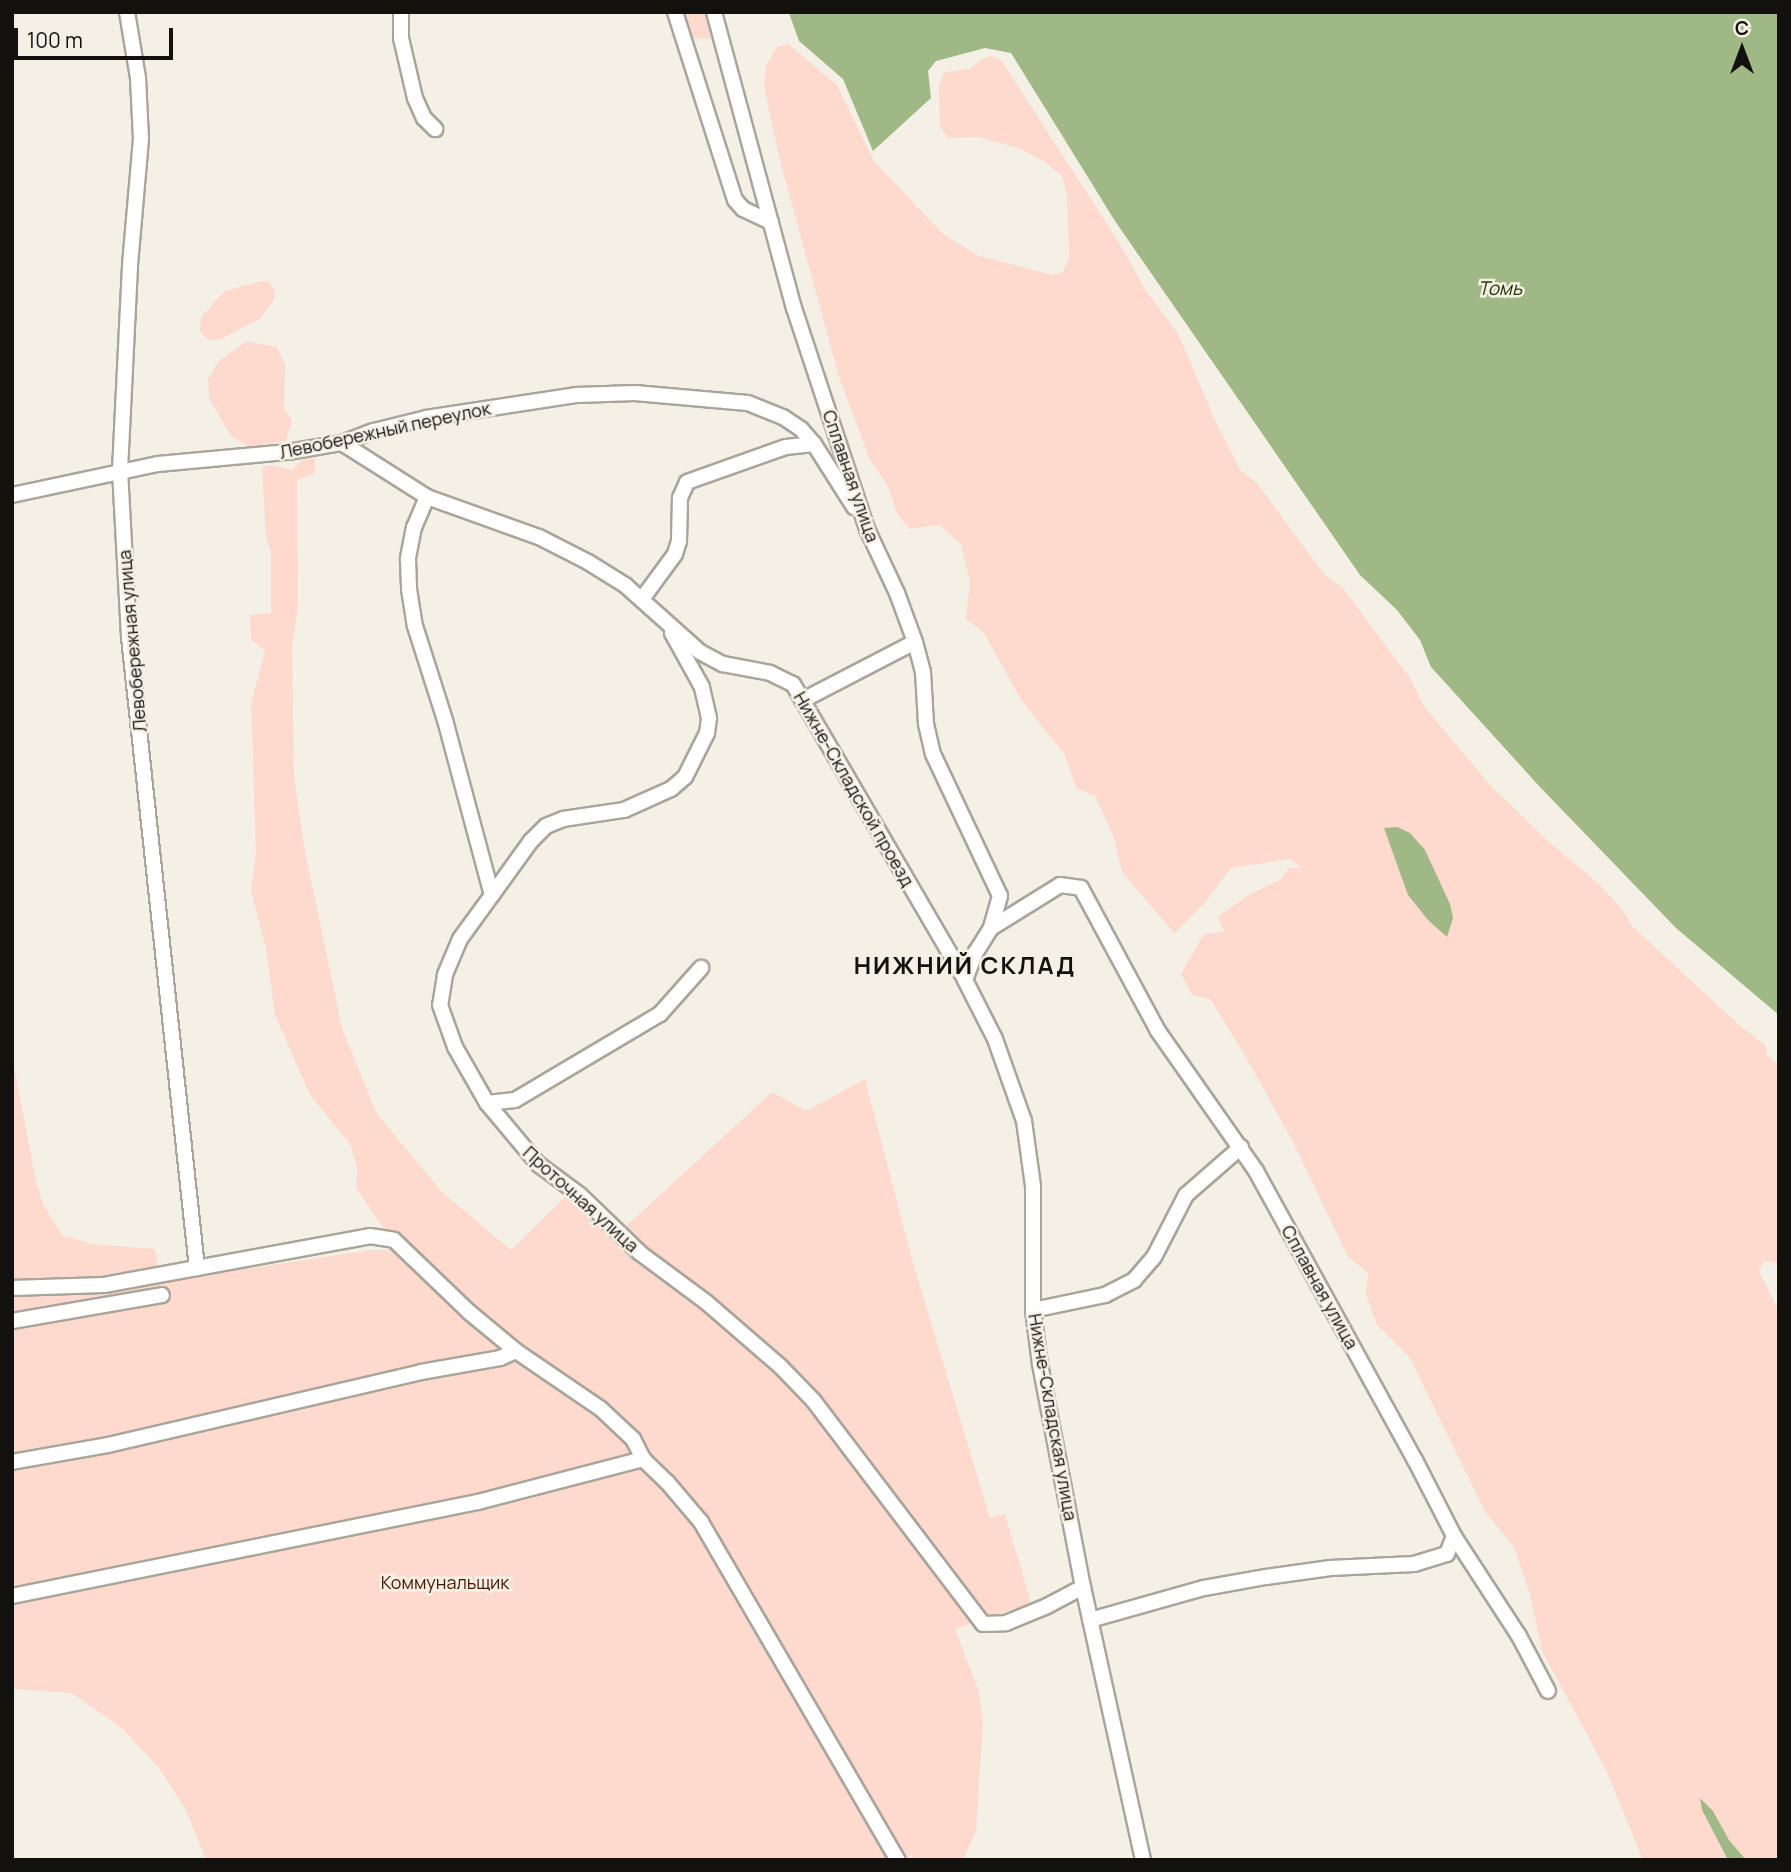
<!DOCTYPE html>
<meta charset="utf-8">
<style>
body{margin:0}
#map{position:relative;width:1791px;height:1872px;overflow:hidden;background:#f5f0e6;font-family:Manrope,sans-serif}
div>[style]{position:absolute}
.green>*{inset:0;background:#fddacd}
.water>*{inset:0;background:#9fb885}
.roads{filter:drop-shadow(2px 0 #aaa59b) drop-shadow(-2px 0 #aaa59b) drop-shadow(0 2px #aaa59b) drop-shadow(0 -2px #aaa59b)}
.minor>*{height:14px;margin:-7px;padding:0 7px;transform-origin:7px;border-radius:7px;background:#fff}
span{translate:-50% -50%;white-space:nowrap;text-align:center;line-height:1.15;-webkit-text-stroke:5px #f5f0e6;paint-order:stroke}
.street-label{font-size:18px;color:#13110e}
.park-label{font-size:18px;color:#4a1600}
.water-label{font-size:19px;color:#243a00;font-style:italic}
.district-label{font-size:24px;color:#13110e;font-weight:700;letter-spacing:2px}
.frame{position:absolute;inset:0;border:14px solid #13110e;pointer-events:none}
.north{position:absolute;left:1707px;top:14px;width:70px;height:70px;-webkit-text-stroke:5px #f5f0e6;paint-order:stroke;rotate:0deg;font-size:19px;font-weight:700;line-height:28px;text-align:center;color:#13110e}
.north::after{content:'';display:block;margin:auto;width:24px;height:32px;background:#13110e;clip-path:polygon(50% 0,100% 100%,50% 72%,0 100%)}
.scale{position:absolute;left:14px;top:28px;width:159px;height:32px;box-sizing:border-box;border:4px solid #13110e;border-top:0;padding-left:9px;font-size:21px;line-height:24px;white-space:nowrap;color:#13110e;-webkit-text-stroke:5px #f5f0e6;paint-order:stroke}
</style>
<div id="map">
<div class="green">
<i style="clip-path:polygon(683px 12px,707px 12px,712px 29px,710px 39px,691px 38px)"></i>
<i style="clip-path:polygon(788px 44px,837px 85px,874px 161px,943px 234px,979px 256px,1053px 275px,1063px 272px,1069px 258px,1067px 196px,1062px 176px,1045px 162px,1018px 148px,978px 137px,948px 138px,940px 126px,939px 86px,944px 72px,970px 69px,982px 59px,992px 56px,1002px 61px,1123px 249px,1146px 291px,1178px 333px,1216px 422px,1241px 471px,1257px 483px,1324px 574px,1343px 588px,1410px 678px,1424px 706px,1490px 785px,1549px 842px,1598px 883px,1622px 909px,1633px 927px,1737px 1023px,1766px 1046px,1767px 1055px,1779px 1065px,1779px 1263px,1764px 1261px,1759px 1271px,1779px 1312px,1779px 1860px,1746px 1860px,1729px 1840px,1713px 1811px,1702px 1810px,1728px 1860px,1643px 1860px,1606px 1770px,1542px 1651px,1530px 1595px,1514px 1547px,1485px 1512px,1410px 1358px,1377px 1325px,1366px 1294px,1368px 1273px,1348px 1257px,1291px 1138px,1240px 1047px,1210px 999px,1192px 995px,1181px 974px,1204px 934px,1224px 932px,1217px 917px,1250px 894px,1280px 880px,1289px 868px,1302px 868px,1289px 859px,1231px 868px,1205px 903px,1174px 933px,1122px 872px,1113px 835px,1095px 796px,1076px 788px,1065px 755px,1021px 700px,984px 633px,966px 619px,970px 582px,961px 544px,939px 525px,910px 529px,897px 514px,888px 486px,870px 460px,839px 377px,779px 157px,764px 86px,766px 66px,777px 47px)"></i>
<i style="clip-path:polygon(262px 281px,270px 282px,275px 291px,274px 300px,261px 318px,221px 339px,208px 340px,200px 331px,201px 317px,225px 291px)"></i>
<i style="clip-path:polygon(247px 341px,277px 347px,285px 364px,284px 408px,292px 420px,286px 441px,250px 447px,231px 436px,209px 398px,208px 379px,219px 361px)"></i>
<i style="clip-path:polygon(315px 458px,315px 473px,297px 480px,298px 607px,292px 646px,294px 776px,304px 846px,342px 1028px,377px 1114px,442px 1192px,511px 1250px,576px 1186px,623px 1229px,772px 1092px,806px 1111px,865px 1079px,913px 1263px,990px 1518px,1005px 1514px,1031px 1603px,955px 1629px,979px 1692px,983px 1723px,976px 1831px,963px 1860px,913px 1860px,912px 1854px,907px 1860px,206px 1860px,186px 1810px,159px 1768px,123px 1729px,72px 1693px,12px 1689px,12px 1055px,36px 1181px,44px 1206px,62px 1235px,92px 1244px,155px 1249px,160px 1282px,370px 1250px,394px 1250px,454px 1304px,466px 1299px,381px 1225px,356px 1188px,357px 1168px,350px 1144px,310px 1095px,275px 1015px,266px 949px,251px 891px,256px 851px,251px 704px,265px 651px,251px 639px,250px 615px,271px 613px,271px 552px,266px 537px,262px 467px,272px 465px,292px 470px,302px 460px)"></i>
</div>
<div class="water">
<i style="clip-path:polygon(1779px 12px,1779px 1015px,1676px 928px,1540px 787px,1431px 667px,1420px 640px,1397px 610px,1360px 575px,1115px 221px,1011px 53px,985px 48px,936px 61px,928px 71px,931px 98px,873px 151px,843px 79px,799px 41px,789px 13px)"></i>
<i style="clip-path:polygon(1397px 827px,1410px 833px,1425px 850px,1450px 904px,1453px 918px,1447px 937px,1428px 920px,1408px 895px,1384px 828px)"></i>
<i style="clip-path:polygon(1700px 1798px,1713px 1811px,1729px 1840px,1746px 1860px,1728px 1860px,1702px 1810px)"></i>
</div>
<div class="roads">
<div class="minor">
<i style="left:127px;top:12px;width:67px;rotate:80.5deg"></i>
<i style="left:138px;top:78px;width:61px;rotate:87.2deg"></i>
<i style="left:141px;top:139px;width:127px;rotate:95deg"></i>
<i style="left:130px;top:266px;width:204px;rotate:92.8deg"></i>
<i style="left:120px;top:470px;width:167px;rotate:86.9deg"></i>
<i style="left:129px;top:637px;width:635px;rotate:83.85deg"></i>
<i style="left:401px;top:12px;width:26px;rotate:90deg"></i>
<i style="left:401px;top:38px;width:62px;rotate:76.9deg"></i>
<i style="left:415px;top:98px;width:22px;rotate:66deg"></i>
<i style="left:424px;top:118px;width:16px;rotate:45deg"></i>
<i style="left:675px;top:12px;width:197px;rotate:72.3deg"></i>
<i style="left:735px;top:200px;width:12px;rotate:48deg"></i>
<i style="left:743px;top:209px;width:31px;rotate:25deg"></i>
<i style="left:714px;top:12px;width:307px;rotate:74.9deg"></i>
<i style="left:794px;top:308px;width:233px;rotate:71.7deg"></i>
<i style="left:867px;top:529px;width:71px;rotate:64.9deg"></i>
<i style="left:897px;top:593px;width:52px;rotate:69.8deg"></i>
<i style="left:915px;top:642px;width:31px;rotate:75deg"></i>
<i style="left:923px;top:672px;width:52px;rotate:86.7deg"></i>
<i style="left:926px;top:724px;width:31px;rotate:77deg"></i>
<i style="left:933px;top:754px;width:157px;rotate:64.7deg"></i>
<i style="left:1000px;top:896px;width:33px;rotate:106deg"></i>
<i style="left:342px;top:443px;width:101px;rotate:32.4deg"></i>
<i style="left:427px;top:497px;width:119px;rotate:19.7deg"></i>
<i style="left:539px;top:537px;width:55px;rotate:27deg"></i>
<i style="left:588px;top:562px;width:44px;rotate:31.9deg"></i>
<i style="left:625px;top:585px;width:101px;rotate:41.8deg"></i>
<i style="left:700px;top:652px;width:26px;rotate:28deg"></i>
<i style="left:723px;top:664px;width:48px;rotate:10.8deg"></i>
<i style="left:770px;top:673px;width:25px;rotate:26deg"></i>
<i style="left:793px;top:684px;width:342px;rotate:59.8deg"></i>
<i style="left:965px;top:980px;width:66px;rotate:63deg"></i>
<i style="left:995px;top:1039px;width:87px;rotate:70.5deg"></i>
<i style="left:1024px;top:1121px;width:66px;rotate:82.1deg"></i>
<i style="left:1033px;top:1186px;width:124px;rotate:90deg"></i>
<i style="left:1033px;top:1310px;width:54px;rotate:82.6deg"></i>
<i style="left:1040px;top:1364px;width:227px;rotate:79.1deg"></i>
<i style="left:1083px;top:1587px;width:280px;rotate:77.6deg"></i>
<i style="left:12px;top:495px;width:149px;rotate:-12deg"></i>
<i style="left:158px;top:464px;width:131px;rotate:-5.3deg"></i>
<i style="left:288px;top:452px;width:55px;rotate:-9.5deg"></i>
<i style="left:342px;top:443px;width:34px;rotate:-21deg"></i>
<i style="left:374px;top:431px;width:54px;rotate:-14deg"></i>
<i style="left:426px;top:418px;width:153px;rotate:-8.7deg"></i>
<i style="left:577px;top:395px;width:58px;rotate:-2deg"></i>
<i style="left:635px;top:393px;width:113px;rotate:5.1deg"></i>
<i style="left:748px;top:403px;width:38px;rotate:22deg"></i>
<i style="left:783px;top:417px;width:22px;rotate:34deg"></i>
<i style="left:801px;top:429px;width:20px;rotate:49deg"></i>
<i style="left:814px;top:444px;width:75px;rotate:57.6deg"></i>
<i style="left:427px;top:497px;width:33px;rotate:113deg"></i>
<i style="left:414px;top:527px;width:33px;rotate:101deg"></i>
<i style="left:408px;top:559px;width:30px;rotate:88deg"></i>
<i style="left:409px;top:589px;width:37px;rotate:81deg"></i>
<i style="left:415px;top:626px;width:99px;rotate:72.3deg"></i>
<i style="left:445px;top:720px;width:181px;rotate:75deg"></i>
<i style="left:492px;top:895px;width:54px;rotate:126deg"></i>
<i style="left:460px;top:939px;width:39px;rotate:113deg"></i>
<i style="left:445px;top:975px;width:30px;rotate:99deg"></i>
<i style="left:440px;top:1005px;width:45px;rotate:70.3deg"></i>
<i style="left:455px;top:1047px;width:64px;rotate:60.3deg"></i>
<i style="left:487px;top:1103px;width:80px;rotate:50.1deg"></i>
<i style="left:538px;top:1164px;width:52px;rotate:36.4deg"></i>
<i style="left:580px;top:1195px;width:83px;rotate:44deg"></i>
<i style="left:640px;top:1253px;width:82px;rotate:36.6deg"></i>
<i style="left:706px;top:1302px;width:99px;rotate:40.9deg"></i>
<i style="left:781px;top:1367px;width:46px;rotate:45.9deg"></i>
<i style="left:813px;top:1400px;width:281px;rotate:52.8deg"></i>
<i style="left:983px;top:1624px;width:23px;rotate:-2deg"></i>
<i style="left:1006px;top:1623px;width:44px;rotate:-22.5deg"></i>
<i style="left:1047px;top:1606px;width:41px;rotate:-27.8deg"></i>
<i style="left:642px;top:599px;width:56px;rotate:-53.7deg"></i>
<i style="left:675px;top:554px;width:14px;rotate:-73deg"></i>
<i style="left:679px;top:541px;width:43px;rotate:-88.7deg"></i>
<i style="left:680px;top:498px;width:17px;rotate:-66deg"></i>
<i style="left:687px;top:482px;width:105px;rotate:-19.5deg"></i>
<i style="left:786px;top:447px;width:28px;rotate:-6deg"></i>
<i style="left:803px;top:700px;width:126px;rotate:-27.4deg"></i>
<i style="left:492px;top:895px;width:67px;rotate:-54.2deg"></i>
<i style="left:531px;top:841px;width:21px;rotate:-45deg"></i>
<i style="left:546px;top:826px;width:18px;rotate:-22deg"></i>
<i style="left:563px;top:819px;width:62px;rotate:-8.4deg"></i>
<i style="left:624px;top:810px;width:51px;rotate:-24.1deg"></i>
<i style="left:671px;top:789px;width:18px;rotate:-41deg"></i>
<i style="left:685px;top:777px;width:49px;rotate:-63.4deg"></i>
<i style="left:707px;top:733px;width:15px;rotate:-82deg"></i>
<i style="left:709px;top:718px;width:32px;rotate:-103deg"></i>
<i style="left:702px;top:687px;width:62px;rotate:-119.1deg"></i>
<i style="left:965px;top:980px;width:30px;rotate:-69deg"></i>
<i style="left:976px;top:952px;width:28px;rotate:-58deg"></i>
<i style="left:991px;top:928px;width:81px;rotate:-31.9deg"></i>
<i style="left:1060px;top:885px;width:21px;rotate:8deg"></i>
<i style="left:1081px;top:888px;width:162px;rotate:61.7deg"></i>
<i style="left:1158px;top:1031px;width:171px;rotate:55deg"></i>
<i style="left:1256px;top:1171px;width:330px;rotate:61.2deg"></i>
<i style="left:1415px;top:1460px;width:85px;rotate:62.8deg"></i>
<i style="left:1454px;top:1536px;width:119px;rotate:57deg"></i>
<i style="left:1519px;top:1636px;width:62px;rotate:62.2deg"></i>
<i style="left:487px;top:1103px;width:28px;rotate:-6deg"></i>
<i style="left:515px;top:1100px;width:169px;rotate:-30.7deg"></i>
<i style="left:660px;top:1014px;width:62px;rotate:-48.3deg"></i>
<i style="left:12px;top:1288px;width:92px;rotate:-1.9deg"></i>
<i style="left:104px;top:1285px;width:270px;rotate:-10.4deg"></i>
<i style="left:370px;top:1236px;width:24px;rotate:9deg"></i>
<i style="left:394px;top:1240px;width:104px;rotate:43.8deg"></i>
<i style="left:469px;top:1312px;width:61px;rotate:39.7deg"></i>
<i style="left:516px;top:1351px;width:103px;rotate:34.3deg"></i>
<i style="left:601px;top:1409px;width:44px;rotate:43.2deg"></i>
<i style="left:633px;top:1439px;width:22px;rotate:63deg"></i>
<i style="left:643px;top:1459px;width:35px;rotate:44deg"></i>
<i style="left:668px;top:1483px;width:51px;rotate:49.8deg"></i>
<i style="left:701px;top:1522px;width:391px;rotate:59.8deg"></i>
<i style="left:1033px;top:1310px;width:74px;rotate:-11.8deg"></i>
<i style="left:1105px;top:1295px;width:33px;rotate:-27deg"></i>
<i style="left:1134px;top:1280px;width:30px;rotate:-49deg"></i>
<i style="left:1154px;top:1257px;width:70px;rotate:-62.7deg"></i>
<i style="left:1186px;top:1195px;width:73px;rotate:-41.1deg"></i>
<i style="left:12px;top:1321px;width:152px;rotate:-9.8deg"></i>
<i style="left:12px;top:1462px;width:97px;rotate:-10deg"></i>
<i style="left:108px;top:1445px;width:321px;rotate:-13.1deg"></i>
<i style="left:421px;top:1372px;width:80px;rotate:-10deg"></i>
<i style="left:500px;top:1358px;width:17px;rotate:-24deg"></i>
<i style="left:12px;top:1596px;width:475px;rotate:-11.4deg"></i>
<i style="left:478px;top:1502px;width:171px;rotate:-14.6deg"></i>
<i style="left:1090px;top:1620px;width:118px;rotate:-15.7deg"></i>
<i style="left:1204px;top:1588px;width:63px;rotate:-10.1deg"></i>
<i style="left:1266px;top:1577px;width:65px;rotate:-8deg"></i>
<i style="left:1330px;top:1568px;width:84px;rotate:-2.7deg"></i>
<i style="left:1414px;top:1564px;width:34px;rotate:-17deg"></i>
<i style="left:1447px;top:1554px;width:19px;rotate:-69deg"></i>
</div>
</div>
<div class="street-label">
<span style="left:385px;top:430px;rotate:-12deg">Левобережный переулок</span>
<span style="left:851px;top:476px;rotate:71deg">Сплавная улица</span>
<span style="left:132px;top:641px;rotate:-95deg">Левобережная улица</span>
<span style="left:854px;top:789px;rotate:60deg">Нижне-Складской проезд</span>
<span style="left:581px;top:1199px;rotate:42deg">Проточная улица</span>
<span style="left:1320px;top:1287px;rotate:61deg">Сплавная улица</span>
<span style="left:1053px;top:1417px;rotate:80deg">Нижне-Складская улица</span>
</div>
<div class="park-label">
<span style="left:445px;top:1582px">Коммунальщик</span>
</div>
<div class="water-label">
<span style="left:1500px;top:289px">Томь</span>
</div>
<div class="district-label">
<span style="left:965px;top:965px">НИЖНИЙ СКЛАД</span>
</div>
<div class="frame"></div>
<div class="north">С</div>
<div class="scale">100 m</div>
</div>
